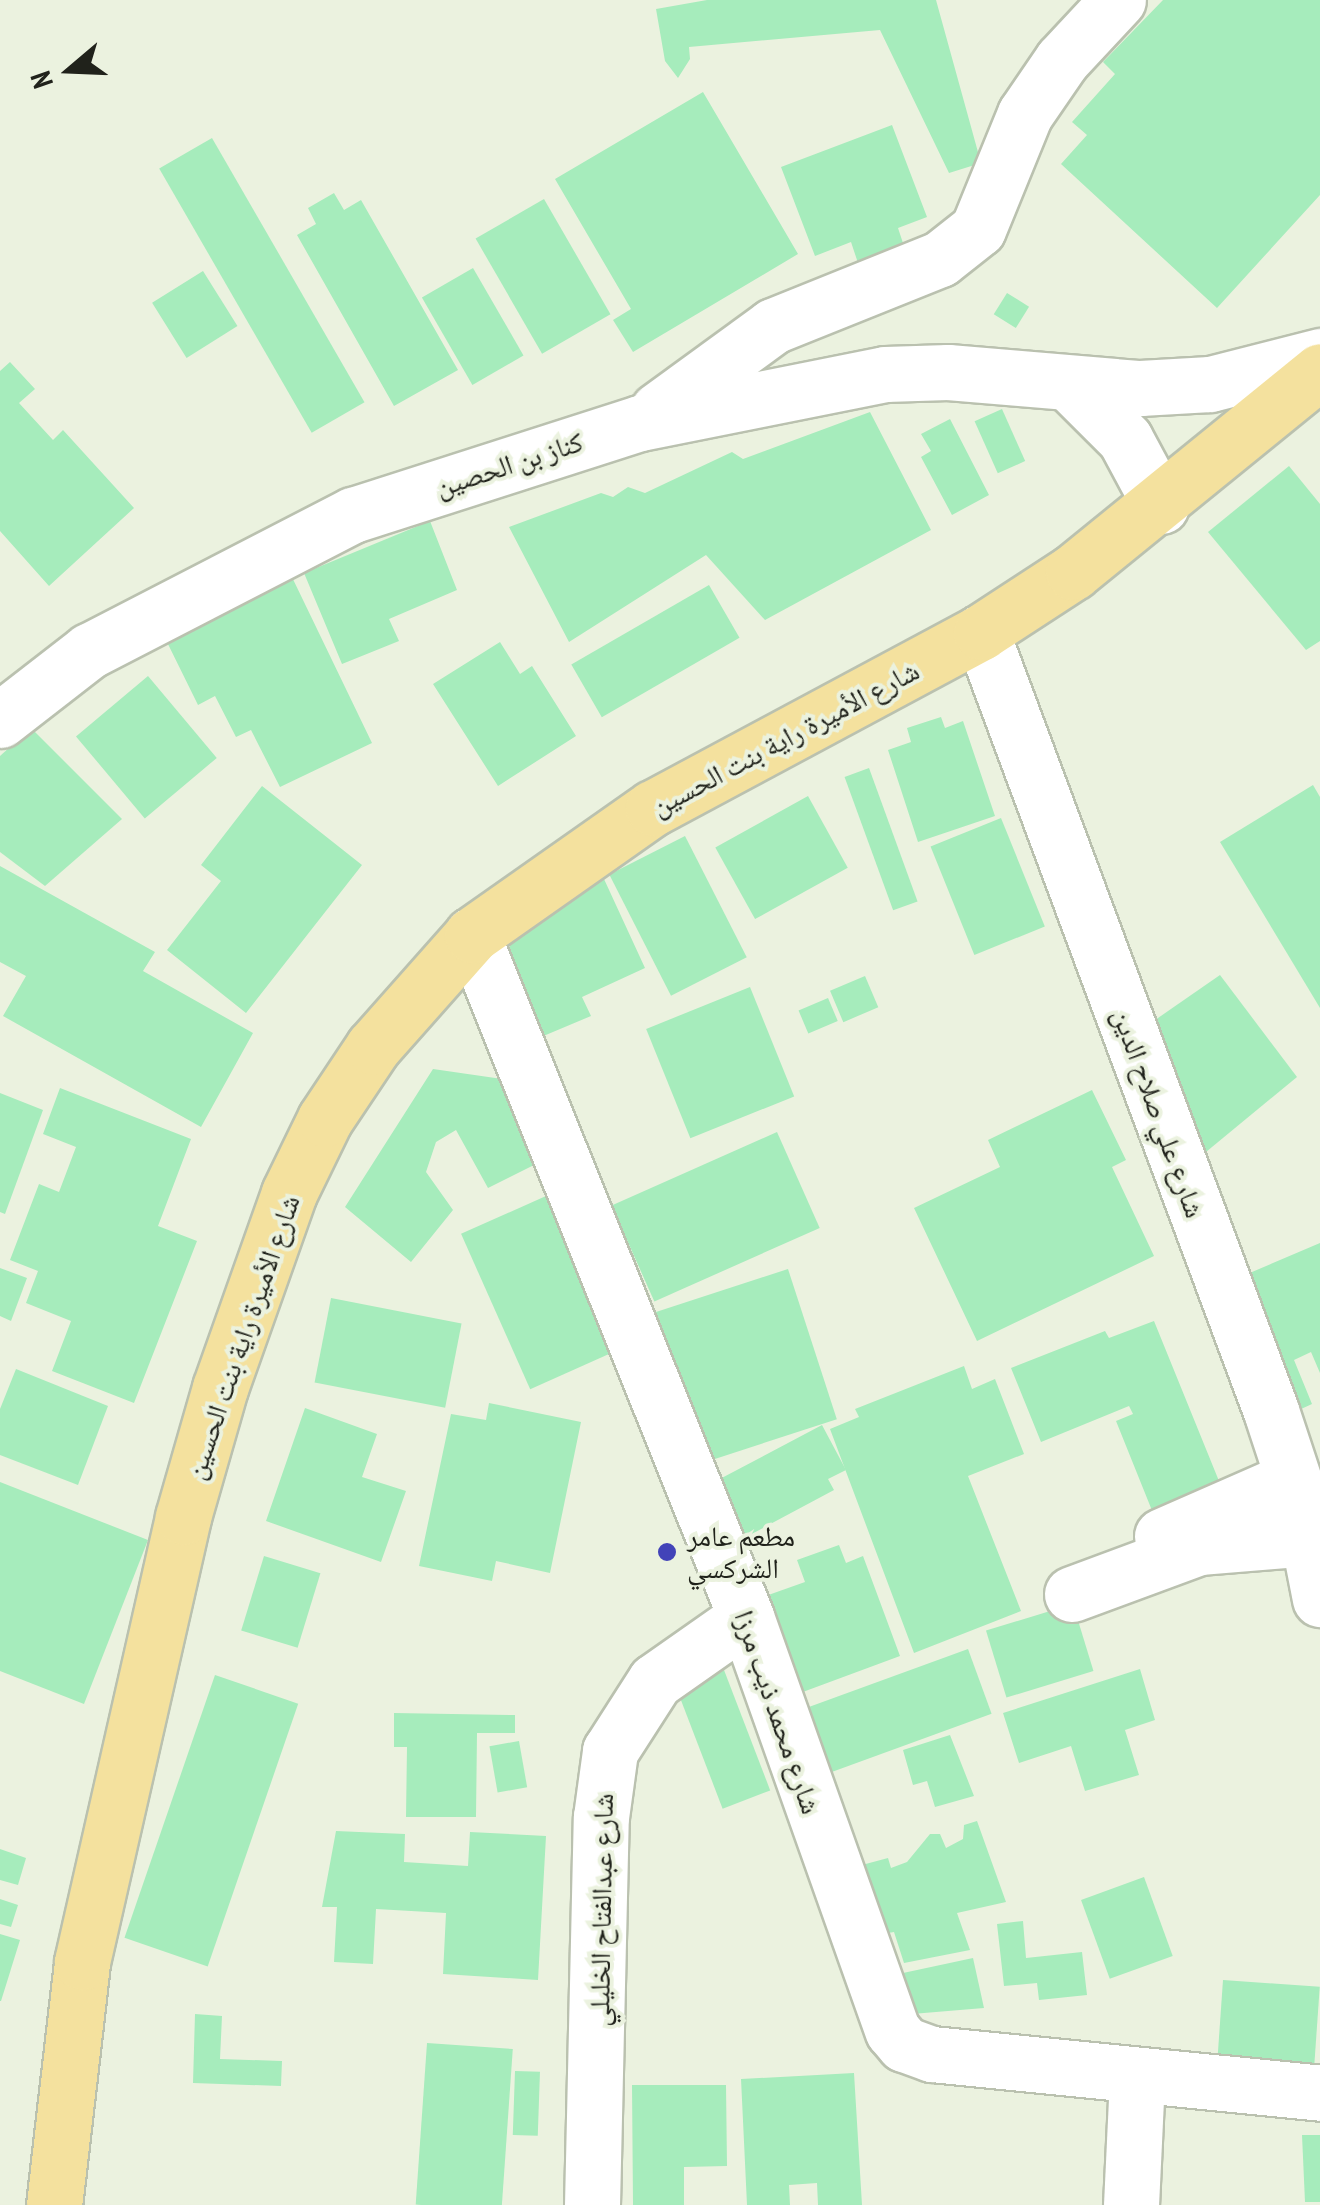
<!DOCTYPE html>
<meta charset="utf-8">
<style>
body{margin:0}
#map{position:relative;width:1320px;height:2205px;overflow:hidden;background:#ebf2df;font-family:"PT Sans Narrow","Noto Naskh Arabic",sans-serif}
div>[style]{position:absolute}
.building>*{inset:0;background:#a6ecbc;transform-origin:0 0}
.roads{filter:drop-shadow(2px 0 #bac1af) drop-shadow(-2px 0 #bac1af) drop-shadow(0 2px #bac1af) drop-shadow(0 -2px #bac1af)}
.minor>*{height:55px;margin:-27.5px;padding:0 27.5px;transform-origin:27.5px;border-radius:27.5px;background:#fff}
.major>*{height:55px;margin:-27.5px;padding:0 27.5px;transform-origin:27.5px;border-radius:27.5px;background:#f4e19e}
.dots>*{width:28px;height:28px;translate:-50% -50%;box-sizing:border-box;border:5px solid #ebf2df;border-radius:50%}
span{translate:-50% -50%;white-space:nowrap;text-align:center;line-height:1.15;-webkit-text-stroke:8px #ebf2df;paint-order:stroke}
.street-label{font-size:28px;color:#20221b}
.poi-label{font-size:28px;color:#20221b}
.left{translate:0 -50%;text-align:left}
.north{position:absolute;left:20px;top:20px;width:100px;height:100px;-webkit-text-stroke:8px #ebf2df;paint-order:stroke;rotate:251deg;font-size:28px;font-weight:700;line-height:40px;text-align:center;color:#20221b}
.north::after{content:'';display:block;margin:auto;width:35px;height:45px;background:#20221b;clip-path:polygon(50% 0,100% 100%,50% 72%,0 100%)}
</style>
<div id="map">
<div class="building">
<i style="clip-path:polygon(707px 0,936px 0,981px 163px,949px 173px,880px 30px,689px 47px,690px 59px,678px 78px,665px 61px,656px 9px)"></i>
<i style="clip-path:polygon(1163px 0,1320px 0,1320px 195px,1217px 308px,1061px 164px,1087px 135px,1072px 122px,1115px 74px,1103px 62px)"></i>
<i style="clip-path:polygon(703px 92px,798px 254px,633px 352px,613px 320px,631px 309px,555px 179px)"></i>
<i style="clip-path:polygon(892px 125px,927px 217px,898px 228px,904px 246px,858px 263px,851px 242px,815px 256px,781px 167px)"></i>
<i style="left:212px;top:138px;width:305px;height:61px;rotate:60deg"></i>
<i style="clip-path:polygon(334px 193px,344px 210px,361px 200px,458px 370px,394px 406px,297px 235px,316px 224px,308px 208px)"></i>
<i style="left:544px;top:199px;width:133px;height:79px;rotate:60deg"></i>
<i style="left:473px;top:268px;width:101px;height:59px;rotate:60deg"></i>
<i style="left:203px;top:271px;width:65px;height:60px;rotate:58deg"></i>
<i style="left:1007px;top:293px;width:26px;height:25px;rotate:32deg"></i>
<i style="clip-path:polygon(10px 362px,35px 389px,19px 403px,53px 440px,63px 430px,134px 508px,49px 586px,0 531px,0 371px)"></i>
<i style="left:1002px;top:409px;width:57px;height:30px;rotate:66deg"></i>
<i style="clip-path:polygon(870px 412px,931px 530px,765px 620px,706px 555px,569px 642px,509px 527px,601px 493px,613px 497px,628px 487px,645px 493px,732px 452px,743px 459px)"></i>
<i style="clip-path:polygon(950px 419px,989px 495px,952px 515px,921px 457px,931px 451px,921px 434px)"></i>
<i style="clip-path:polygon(1289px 466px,1320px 504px,1320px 641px,1306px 650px,1208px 532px)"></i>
<i style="clip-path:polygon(430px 521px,457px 590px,389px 619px,399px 641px,342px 664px,304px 573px)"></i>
<i style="clip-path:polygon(290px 573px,372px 743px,280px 787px,251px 730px,236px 737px,215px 696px,198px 705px,163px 634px)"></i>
<i style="left:709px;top:585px;width:61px;height:159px;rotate:60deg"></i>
<i style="clip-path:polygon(500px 642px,520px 674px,532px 666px,576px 736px,498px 786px,433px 684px)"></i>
<i style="left:148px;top:676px;width:107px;height:94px;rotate:50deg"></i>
<i style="clip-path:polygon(941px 717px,945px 728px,963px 721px,995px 816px,918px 842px,888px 750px,911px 742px,907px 728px)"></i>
<i style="clip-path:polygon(31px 728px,122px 819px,45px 886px,0 852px,0 756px)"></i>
<i style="left:869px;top:768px;width:142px;height:26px;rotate:70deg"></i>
<i style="clip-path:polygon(1313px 785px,1320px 797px,1320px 1008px,1220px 842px)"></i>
<i style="clip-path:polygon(262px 786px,362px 865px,246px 1013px,167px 950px,221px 881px,201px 865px)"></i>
<i style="left:808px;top:796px;width:82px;height:106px;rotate:61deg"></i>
<i style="left:1001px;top:818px;width:117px;height:76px;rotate:68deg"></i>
<i style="left:685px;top:836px;width:136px;height:85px;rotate:63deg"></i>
<i style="clip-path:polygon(0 866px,155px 952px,143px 971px,253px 1033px,201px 1127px,3px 1016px,26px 976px,0 962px)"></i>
<i style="clip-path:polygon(598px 866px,645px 968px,582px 997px,591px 1016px,522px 1045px,501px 977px,510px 945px,532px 910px)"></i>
<i style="clip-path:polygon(1220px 975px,1297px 1077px,1189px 1166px,1132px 1036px)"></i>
<i style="left:865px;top:976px;width:34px;height:38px;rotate:67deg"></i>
<i style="left:750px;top:987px;width:118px;height:112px;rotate:68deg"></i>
<i style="left:828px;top:998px;width:25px;height:32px;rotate:67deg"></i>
<i style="clip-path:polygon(433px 1069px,509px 1080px,538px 1163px,488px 1188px,456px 1130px,436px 1142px,426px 1172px,453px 1210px,411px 1262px,345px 1207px)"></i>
<i style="clip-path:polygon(60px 1088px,191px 1139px,158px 1226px,197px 1241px,134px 1403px,52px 1371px,71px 1321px,26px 1303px,38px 1271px,10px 1260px,39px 1184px,59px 1192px,76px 1147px,43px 1134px)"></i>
<i style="clip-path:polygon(1092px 1090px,1126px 1160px,1112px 1167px,1154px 1256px,977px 1341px,914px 1208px,1000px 1167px,988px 1140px)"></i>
<i style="clip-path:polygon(0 1093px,43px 1110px,5px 1214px,0 1212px)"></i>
<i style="left:777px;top:1132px;width:105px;height:181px;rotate:66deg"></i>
<i style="left:546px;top:1196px;width:170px;height:93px;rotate:66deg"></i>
<i style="clip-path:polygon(1320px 1243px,1320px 1373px,1311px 1352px,1294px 1360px,1312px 1404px,1288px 1415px,1245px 1275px)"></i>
<i style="clip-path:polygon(0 1268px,27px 1278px,11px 1321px,0 1316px)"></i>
<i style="left:788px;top:1269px;width:158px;height:142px;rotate:72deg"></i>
<i style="left:331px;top:1298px;width:133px;height:86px;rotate:11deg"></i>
<i style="clip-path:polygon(1154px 1321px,1221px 1486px,1153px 1513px,1116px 1421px,1133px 1414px,1129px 1406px,1041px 1442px,1011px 1368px,1105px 1331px,1109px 1338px)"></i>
<i style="clip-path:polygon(964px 1366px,972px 1389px,995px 1379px,1024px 1454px,968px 1476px,1021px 1611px,914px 1653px,830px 1429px,859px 1417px,855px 1409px)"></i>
<i style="clip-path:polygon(16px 1369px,108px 1406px,78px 1485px,0 1455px,0 1409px)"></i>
<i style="clip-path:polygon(489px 1403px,581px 1422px,550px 1573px,496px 1561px,492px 1581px,419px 1566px,451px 1414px,486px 1420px)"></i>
<i style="clip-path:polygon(305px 1408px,377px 1434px,362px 1477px,406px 1491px,381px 1562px,266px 1521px)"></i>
<i style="clip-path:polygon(822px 1425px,846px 1470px,828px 1479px,834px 1490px,746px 1537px,716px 1481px)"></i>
<i style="clip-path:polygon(0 1482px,148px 1540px,84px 1704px,0 1671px)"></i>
<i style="clip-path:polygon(839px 1545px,846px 1563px,863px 1556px,900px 1656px,792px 1696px,757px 1599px,805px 1582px,797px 1560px)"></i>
<i style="left:264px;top:1556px;width:59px;height:78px;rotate:17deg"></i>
<i style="left:1073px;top:1604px;width:70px;height:91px;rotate:73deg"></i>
<i style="left:968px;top:1649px;width:69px;height:192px;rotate:70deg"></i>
<i style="clip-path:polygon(1140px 1669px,1155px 1720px,1125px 1730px,1139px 1775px,1085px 1791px,1071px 1746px,1019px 1763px,1003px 1713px)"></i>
<i style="left:724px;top:1670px;width:129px;height:51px;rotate:69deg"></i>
<i style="left:215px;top:1675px;width:88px;height:278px;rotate:19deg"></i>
<i style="clip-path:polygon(394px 1713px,515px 1715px,515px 1733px,477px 1733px,476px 1817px,406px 1817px,407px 1747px,394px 1747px)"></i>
<i style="clip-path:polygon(950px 1735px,974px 1796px,935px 1807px,927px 1781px,913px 1785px,903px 1750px)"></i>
<i style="left:519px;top:1741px;width:47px;height:30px;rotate:80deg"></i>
<i style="clip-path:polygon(977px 1821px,1006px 1902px,957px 1913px,970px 1950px,904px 1963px,894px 1932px,870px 1936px,847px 1869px,888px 1858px,891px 1868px,907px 1862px,930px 1834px,940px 1834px,946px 1848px,963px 1839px,964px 1825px)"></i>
<i style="clip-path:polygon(336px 1831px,405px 1834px,404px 1862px,468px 1866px,470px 1832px,546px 1836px,538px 1980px,443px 1974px,446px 1913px,376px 1909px,373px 1964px,334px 1962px,337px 1907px,322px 1907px)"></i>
<i style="clip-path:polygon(0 1849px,26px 1858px,18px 1885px,0 1880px)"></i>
<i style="left:1144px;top:1877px;width:84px;height:67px;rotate:70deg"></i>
<i style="clip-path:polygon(0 1899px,18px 1905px,11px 1927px,0 1924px)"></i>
<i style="clip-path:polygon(1023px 1921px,1026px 1958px,1082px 1952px,1087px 1995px,1039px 2000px,1037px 1983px,1004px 1986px,997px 1924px)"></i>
<i style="clip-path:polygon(0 1934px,20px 1940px,1px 2001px,0 2001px)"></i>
<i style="clip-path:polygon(973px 1958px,984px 2008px,912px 2014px,903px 1973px)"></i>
<i style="left:1223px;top:1980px;width:97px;height:103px;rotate:4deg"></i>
<i style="clip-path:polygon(195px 2014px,222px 2016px,220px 2059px,282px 2061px,281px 2086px,193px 2083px)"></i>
<i style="left:427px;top:2043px;width:86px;height:162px;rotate:4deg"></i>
<i style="left:515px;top:2071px;width:25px;height:64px;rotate:2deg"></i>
<i style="clip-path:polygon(854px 2073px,862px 2205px,818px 2205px,817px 2183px,789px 2185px,790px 2205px,747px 2205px,741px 2079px)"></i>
<i style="clip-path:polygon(632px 2085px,726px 2085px,727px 2166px,684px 2167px,684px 2205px,633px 2205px)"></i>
<i style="clip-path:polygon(1302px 2135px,1320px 2135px,1320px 2202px,1305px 2202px)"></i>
</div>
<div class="roads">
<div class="minor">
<i style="left:1070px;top:384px;width:78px;rotate:45deg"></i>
<i style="left:1125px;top:439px;width:76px;rotate:61.8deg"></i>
<i style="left:658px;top:410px;width:142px;rotate:-36.1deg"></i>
<i style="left:773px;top:326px;width:180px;rotate:-21.9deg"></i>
<i style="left:940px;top:259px;width:48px;rotate:-38.3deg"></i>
<i style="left:978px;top:229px;width:124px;rotate:-67.8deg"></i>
<i style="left:1025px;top:114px;width:65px;rotate:-55.6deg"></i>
<i style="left:1062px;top:60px;width:82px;rotate:-47deg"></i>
<i style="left:981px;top:632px;width:831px;rotate:69.58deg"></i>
<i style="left:1271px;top:1411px;width:96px;rotate:71.8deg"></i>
<i style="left:1301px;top:1502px;width:99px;rotate:78.9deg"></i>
<i style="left:0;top:720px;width:113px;rotate:-37.8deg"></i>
<i style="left:89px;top:651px;width:297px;rotate:-27.3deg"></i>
<i style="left:353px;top:515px;width:301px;rotate:-17.8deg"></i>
<i style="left:640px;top:423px;width:250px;rotate:-11.3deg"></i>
<i style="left:885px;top:374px;width:63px;rotate:-1.8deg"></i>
<i style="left:948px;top:372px;width:193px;rotate:4.8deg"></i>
<i style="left:1140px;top:388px;width:70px;rotate:-3.3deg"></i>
<i style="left:1210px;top:384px;width:114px;rotate:-14.3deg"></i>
<i style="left:472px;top:935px;width:735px;rotate:68.11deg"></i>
<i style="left:746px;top:1617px;width:439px;rotate:70.5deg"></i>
<i style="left:893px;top:2031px;width:17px;rotate:50deg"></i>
<i style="left:904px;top:2044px;width:30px;rotate:20deg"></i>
<i style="left:932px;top:2054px;width:390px;rotate:5.7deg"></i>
<i style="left:1162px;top:1536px;width:142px;rotate:-23.7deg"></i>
<i style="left:1072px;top:1594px;width:135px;rotate:-20.3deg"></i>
<i style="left:1199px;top:1547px;width:110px;rotate:-4.7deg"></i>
<i style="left:592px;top:2205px;width:388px;rotate:-88.7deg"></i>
<i style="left:601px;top:1817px;width:67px;rotate:-82.2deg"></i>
<i style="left:610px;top:1751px;width:83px;rotate:-57.3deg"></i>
<i style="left:655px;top:1681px;width:111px;rotate:-35.1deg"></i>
<i style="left:1131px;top:2205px;width:126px;rotate:-87.3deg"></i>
</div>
<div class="major">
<i style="left:54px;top:2205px;width:245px;rotate:-83.4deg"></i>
<i style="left:82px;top:1962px;width:456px;rotate:-77.2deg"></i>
<i style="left:183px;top:1517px;width:134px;rotate:-74deg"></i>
<i style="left:220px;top:1388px;width:207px;rotate:-70.5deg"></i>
<i style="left:289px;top:1193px;width:82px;rotate:-64.1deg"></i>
<i style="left:325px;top:1119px;width:87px;rotate:-56.3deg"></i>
<i style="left:373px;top:1047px;width:149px;rotate:-48.5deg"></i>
<i style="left:472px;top:935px;width:221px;rotate:-35.1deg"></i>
<i style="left:653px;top:808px;width:372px;rotate:-28.2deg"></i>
<i style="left:981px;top:632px;width:110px;rotate:-33.1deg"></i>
<i style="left:1073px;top:572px;width:318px;rotate:-39.1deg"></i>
</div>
</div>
<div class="dots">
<i style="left:667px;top:1552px;background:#4243b8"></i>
</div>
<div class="street-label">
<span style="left:509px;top:464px;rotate:-18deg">كناز بن الحصين</span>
<span style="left:785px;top:738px;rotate:-28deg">شارع الأميرة راية بنت الحسين</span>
<span style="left:1159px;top:1113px;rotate:70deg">شارع علي صلاح الدين</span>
<span style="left:242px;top:1337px;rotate:-71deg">شارع الأميرة راية بنت الحسين</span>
<span style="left:778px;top:1712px;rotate:71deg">شارع محمد ذيب مرزا</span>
<span style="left:601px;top:1910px;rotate:-89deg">شارع عبدالفتاح الخليلي</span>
</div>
<div class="poi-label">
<span class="left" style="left:687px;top:1552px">مطعم عامر<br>الشركسي</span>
</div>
<div class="north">N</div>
</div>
